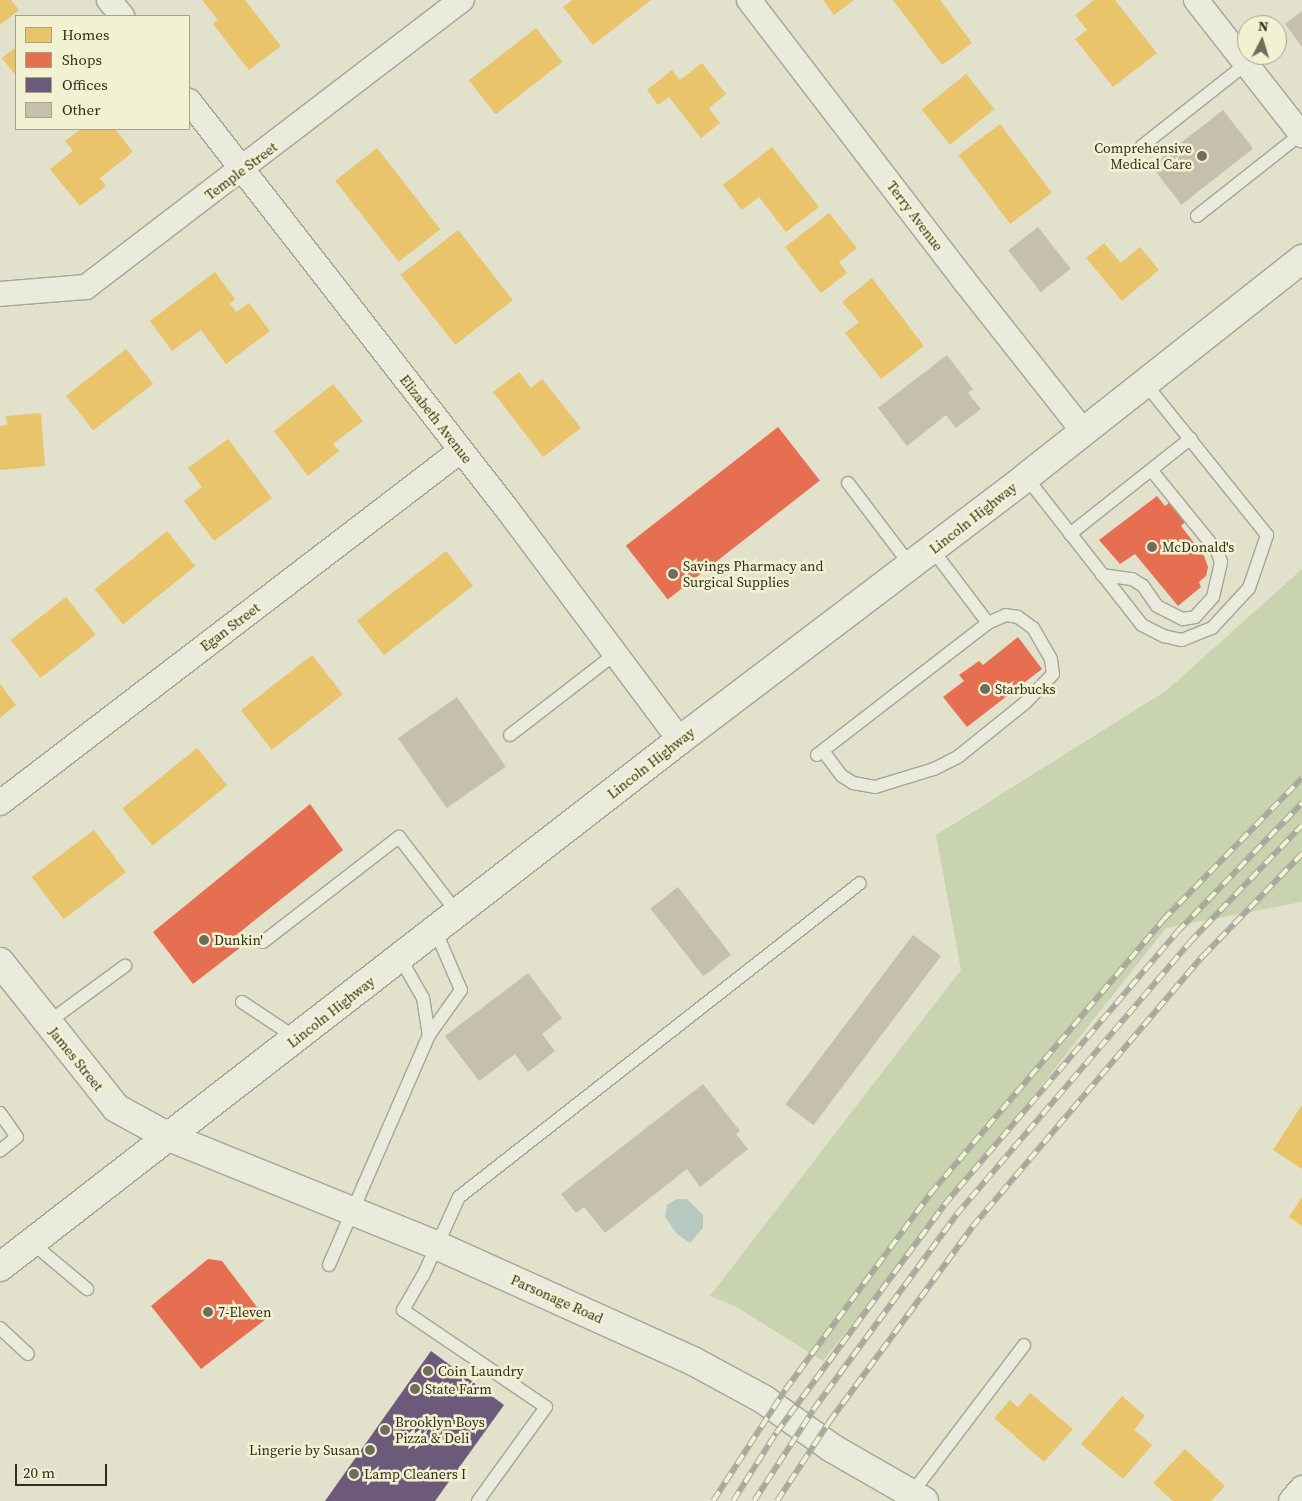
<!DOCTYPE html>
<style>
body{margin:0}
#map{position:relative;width:1302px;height:1501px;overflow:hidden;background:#e1e1cc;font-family:"Source Serif 4",serif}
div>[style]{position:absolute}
.green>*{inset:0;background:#c9d3af}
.water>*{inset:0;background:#b7c8c1}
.homes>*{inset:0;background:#e9c46a;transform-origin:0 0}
.shops>*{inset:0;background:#e76f51;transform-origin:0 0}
.offices>*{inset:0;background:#6d597a}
.building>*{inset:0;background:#c4c0ad;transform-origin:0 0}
.roads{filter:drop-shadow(1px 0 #a6a495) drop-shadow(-1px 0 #a6a495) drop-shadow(0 1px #a6a495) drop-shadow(0 -1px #a6a495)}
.lane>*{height:12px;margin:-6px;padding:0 6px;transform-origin:6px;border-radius:6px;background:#eaeadd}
.street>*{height:24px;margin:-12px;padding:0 12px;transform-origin:12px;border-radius:12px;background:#eaeadd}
.secondary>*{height:28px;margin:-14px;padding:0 14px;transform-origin:14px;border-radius:14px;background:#eaeadd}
.rail>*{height:5.5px;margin-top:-2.75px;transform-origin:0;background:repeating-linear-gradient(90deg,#f2f1d2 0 11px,#a9a89d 0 22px);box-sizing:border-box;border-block:1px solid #a9a89d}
.dots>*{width:14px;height:14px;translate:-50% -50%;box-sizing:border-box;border:2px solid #f2f1d2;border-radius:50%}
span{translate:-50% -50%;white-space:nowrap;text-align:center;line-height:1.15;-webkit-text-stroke:5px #f2f1d2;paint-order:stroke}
.poi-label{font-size:14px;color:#342e1e}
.right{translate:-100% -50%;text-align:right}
.left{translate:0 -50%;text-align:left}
.street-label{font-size:14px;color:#342e1e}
.legend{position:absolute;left:15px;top:15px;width:175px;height:115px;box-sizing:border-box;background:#f2f1d2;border:1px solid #a6a38a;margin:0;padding:6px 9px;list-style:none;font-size:15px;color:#342e1e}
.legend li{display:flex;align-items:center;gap:10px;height:25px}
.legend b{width:25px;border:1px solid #a6a38a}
.north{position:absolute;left:1237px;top:15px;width:50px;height:50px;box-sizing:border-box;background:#f2f1d2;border:1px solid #a6a38a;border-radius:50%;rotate:5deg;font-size:14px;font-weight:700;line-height:20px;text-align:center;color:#342e1e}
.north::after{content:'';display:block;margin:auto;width:18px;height:22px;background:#716d5b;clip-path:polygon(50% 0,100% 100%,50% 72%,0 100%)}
.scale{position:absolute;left:15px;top:1464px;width:92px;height:22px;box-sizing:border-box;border:2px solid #342e1e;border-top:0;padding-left:6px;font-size:15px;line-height:18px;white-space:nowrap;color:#342e1e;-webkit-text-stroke:4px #f2f1d2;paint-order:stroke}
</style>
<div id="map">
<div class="green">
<i style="clip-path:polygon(1302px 569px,1302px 902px,1166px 928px,823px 1361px,735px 1306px,710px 1296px,961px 970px,936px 835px,1166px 691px)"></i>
</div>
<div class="water">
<i style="clip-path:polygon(677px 1199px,687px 1199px,703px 1215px,703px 1228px,690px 1243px,677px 1234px,665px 1217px,667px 1205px)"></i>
</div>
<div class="homes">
<i style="clip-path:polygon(0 0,11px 0,19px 10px,0 25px)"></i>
<i style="clip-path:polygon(202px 0,245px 0,281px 46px,249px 70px,213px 24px,218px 20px)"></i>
<i style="clip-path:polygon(572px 0,651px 0,593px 45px,563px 7px)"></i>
<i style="clip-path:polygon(823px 0,854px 0,834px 15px)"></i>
<i style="clip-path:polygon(893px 0,940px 0,972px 43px,942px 65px)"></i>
<i style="clip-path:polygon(1094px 0,1115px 0,1157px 53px,1113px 87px,1075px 39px,1087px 30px,1075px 15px)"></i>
<i style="left:536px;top:28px;width:43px;height:85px;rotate:52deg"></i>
<i style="clip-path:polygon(16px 47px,16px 76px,2px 58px)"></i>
<i style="clip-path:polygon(702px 63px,726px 94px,709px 108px,720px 123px,701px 138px,669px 97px,658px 105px,647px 90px,672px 70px,680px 80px)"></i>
<i style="left:966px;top:74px;width:45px;height:57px;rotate:51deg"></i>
<i style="left:1000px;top:124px;width:86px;height:52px;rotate:53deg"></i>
<i style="clip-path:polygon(81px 129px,115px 129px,133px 152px,100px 178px,106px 186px,80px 206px,50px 169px,73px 151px,65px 141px)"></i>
<i style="clip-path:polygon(772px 147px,819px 207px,786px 232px,759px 197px,742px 210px,723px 185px)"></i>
<i style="left:377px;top:148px;width:103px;height:53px;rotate:52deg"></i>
<i style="clip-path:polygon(829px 213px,857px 248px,839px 262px,847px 273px,821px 293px,785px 247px)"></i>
<i style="left:458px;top:230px;width:89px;height:73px;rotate:52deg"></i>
<i style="clip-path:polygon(1104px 243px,1121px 263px,1140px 247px,1159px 270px,1122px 301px,1086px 258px)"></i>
<i style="clip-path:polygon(215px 272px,235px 299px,230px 304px,236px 312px,249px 303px,270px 331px,226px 364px,201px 330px,172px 351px,150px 321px)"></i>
<i style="clip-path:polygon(872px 278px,924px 346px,881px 379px,845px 333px,859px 322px,842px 302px)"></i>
<i style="left:126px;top:349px;width:44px;height:76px;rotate:52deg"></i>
<i style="clip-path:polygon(519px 372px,531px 388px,542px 379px,581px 428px,543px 457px,493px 392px)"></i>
<i style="clip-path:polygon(333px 384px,363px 421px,333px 444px,339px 451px,308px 476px,274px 431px)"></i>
<i style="clip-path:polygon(41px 413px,45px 466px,0 470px,0 426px,7px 425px,6px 416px)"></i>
<i style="clip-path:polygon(228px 439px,272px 498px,214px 541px,184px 501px,202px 487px,188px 468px)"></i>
<i style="left:167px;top:531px;width:45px;height:93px;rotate:51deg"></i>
<i style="left:446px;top:551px;width:44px;height:113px;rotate:52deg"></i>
<i style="left:66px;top:597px;width:48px;height:70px;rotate:52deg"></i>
<i style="left:312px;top:655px;width:50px;height:90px;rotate:52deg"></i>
<i style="clip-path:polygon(0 684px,16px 705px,0 718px)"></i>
<i style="left:197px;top:748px;width:48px;height:96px;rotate:51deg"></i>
<i style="left:94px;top:830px;width:53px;height:78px;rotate:53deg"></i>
<i style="clip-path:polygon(1302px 1105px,1302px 1169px,1273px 1150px)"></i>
<i style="clip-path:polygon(1302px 1197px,1302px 1226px,1289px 1217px)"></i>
<i style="clip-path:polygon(1030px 1393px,1073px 1429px,1044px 1462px,994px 1418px,1010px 1400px,1018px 1407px)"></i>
<i style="clip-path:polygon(1122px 1396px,1145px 1416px,1134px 1430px,1152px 1445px,1123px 1479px,1081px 1444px)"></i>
<i style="clip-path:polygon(1185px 1449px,1225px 1486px,1211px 1501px,1173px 1501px,1153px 1483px)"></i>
</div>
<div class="shops">
<i style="left:778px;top:427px;width:68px;height:193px;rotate:52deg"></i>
<i style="clip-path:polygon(1157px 496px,1165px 506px,1169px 503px,1185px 522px,1181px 526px,1204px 556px,1208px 567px,1206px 576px,1199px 582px,1201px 587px,1178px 606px,1135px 554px,1120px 564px,1099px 540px)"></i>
<i style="clip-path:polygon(1018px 637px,1042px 669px,967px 727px,943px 697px,964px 681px,959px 675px,979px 661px,983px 665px)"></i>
<i style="clip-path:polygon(310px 804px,343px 850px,235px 936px,241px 947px,193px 984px,153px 932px)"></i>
<i style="clip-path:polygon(208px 1259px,222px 1261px,266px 1319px,201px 1369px,151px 1306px)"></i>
</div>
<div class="offices">
<i style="clip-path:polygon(431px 1351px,504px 1405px,435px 1501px,325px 1501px)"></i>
</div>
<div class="building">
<i style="clip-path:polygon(1302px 11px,1302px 47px,1285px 24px)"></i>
<i style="left:1223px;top:110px;width:49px;height:91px;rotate:52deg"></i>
<i style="left:1038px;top:227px;width:53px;height:38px;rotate:52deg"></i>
<i style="clip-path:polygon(947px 355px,973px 389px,968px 393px,981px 409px,956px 428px,946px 415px,907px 446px,878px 408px)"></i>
<i style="left:457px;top:697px;width:85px;height:72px;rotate:55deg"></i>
<i style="left:678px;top:887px;width:86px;height:35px;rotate:52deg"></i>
<i style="left:913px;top:935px;width:35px;height:212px;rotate:37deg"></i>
<i style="clip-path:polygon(528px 973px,562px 1018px,542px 1034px,555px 1051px,528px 1072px,515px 1054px,479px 1081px,445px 1036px)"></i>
<i style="clip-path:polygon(703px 1084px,740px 1131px,736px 1134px,748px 1149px,700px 1187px,687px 1169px,605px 1233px,584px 1207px,576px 1213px,561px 1194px)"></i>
</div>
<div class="roads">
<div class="lane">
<i style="left:1142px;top:146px;width:132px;rotate:-38.3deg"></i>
<i style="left:1197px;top:216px;width:132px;rotate:-38.3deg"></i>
<i style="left:1026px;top:477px;width:188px;rotate:51.9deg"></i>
<i style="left:1142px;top:625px;width:25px;rotate:27deg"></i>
<i style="left:1164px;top:636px;width:18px;rotate:13deg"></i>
<i style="left:1182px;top:640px;width:32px;rotate:-22deg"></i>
<i style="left:1212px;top:628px;width:54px;rotate:-47.2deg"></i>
<i style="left:1249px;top:588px;width:56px;rotate:-71.2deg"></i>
<i style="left:1267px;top:535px;width:196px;rotate:-128.8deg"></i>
<i style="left:848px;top:483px;width:104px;rotate:52.8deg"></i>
<i style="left:1070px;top:534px;width:154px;rotate:-38.4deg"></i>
<i style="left:1102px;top:575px;width:30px;rotate:8deg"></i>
<i style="left:1132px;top:579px;width:13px;rotate:32deg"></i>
<i style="left:1143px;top:586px;width:24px;rotate:55deg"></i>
<i style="left:1157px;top:606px;width:29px;rotate:27deg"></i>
<i style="left:1183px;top:619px;width:12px;rotate:-9deg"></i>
<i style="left:1195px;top:617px;width:27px;rotate:-48deg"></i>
<i style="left:1213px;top:597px;width:36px;rotate:-77deg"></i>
<i style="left:1221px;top:562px;width:12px;rotate:-110deg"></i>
<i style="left:1217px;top:551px;width:103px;rotate:-129.1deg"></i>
<i style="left:510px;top:735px;width:134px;rotate:-37.7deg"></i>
<i style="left:823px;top:751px;width:31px;rotate:53deg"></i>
<i style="left:842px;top:776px;width:13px;rotate:32deg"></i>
<i style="left:853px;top:783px;width:22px;rotate:10deg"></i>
<i style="left:875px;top:787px;width:62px;rotate:-17deg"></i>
<i style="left:934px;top:769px;width:28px;rotate:-27deg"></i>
<i style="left:959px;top:756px;width:85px;rotate:-38.8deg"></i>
<i style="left:1025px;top:703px;width:40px;rotate:-46deg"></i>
<i style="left:1053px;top:674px;width:15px;rotate:-98deg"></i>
<i style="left:1051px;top:659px;width:36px;rotate:-120deg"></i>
<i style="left:1033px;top:628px;width:19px;rotate:-144deg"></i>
<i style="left:1018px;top:617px;width:12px;rotate:-171deg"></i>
<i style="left:1006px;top:615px;width:20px;rotate:156deg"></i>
<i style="left:817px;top:755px;width:216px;rotate:-37.7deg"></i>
<i style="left:988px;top:623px;width:93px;rotate:-127.1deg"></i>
<i style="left:263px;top:942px;width:172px;rotate:-37.7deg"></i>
<i style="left:399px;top:837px;width:97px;rotate:52.5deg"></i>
<i style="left:400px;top:958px;width:46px;rotate:60.1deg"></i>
<i style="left:423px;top:998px;width:37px;rotate:81deg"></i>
<i style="left:242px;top:1002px;width:65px;rotate:33.7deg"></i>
<i style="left:47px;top:1023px;width:97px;rotate:-36.2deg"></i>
<i style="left:0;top:1113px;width:29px;rotate:55deg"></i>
<i style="left:17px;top:1137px;width:22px;rotate:141deg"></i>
<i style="left:32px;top:1243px;width:72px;rotate:39.9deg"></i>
<i style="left:329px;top:1265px;width:251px;rotate:-66.5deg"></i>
<i style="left:429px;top:1035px;width:55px;rotate:-54.6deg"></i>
<i style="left:461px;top:990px;width:63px;rotate:-113.3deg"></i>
<i style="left:0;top:1328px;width:38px;rotate:43deg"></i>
<i style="left:911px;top:1494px;width:187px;rotate:-52.8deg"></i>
<i style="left:478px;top:1501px;width:116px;rotate:-54.1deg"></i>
<i style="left:546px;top:1407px;width:173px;rotate:-145.9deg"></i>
<i style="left:403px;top:1310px;width:39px;rotate:-60deg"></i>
<i style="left:423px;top:1276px;width:87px;rotate:-65.5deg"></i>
<i style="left:459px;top:1197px;width:509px;rotate:-38.06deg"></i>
</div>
<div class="street">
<i style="left:109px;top:0;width:21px;rotate:51deg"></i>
<i style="left:749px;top:0;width:352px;rotate:52.5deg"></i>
<i style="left:963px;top:279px;width:194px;rotate:51.7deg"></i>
<i style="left:1196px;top:0;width:172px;rotate:51.9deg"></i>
<i style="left:189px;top:101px;width:517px;rotate:52.07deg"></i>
<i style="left:507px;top:509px;width:289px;rotate:53.2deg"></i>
<i style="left:0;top:294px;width:86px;rotate:-4.7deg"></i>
<i style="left:86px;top:287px;width:473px;rotate:-37.4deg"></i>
<i style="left:0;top:803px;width:579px;rotate:-37.42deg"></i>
<i style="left:1291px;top:1501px;width:17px;rotate:-50deg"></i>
</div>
<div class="secondary">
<i style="left:0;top:962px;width:186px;rotate:51.5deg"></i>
<i style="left:116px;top:1108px;width:60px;rotate:28.7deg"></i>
<i style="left:169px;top:1137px;width:288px;rotate:22deg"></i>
<i style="left:436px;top:1245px;width:282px;rotate:24.3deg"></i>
<i style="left:693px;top:1361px;width:80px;rotate:28.5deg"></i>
<i style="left:763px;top:1399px;width:85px;rotate:35.4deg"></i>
<i style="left:832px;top:1448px;width:106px;rotate:29.9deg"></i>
<i style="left:0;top:1267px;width:860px;rotate:-37.78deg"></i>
<i style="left:680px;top:740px;width:435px;rotate:-37.2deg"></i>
<i style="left:1026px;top:477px;width:352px;rotate:-38.3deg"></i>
</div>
</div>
<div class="rail">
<i style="left:713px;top:1501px;width:132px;rotate:-57deg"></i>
<i style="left:785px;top:1390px;width:244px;rotate:-53.5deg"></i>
<i style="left:930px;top:1194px;width:360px;rotate:-49.6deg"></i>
<i style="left:1163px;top:920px;width:199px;rotate:-45.6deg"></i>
<i style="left:733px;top:1501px;width:80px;rotate:-57.7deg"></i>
<i style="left:776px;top:1433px;width:283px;rotate:-53.6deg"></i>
<i style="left:944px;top:1205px;width:359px;rotate:-49.5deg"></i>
<i style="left:1177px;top:932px;width:180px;rotate:-45.9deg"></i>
<i style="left:754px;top:1501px;width:108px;rotate:-57deg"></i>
<i style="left:813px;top:1410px;width:242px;rotate:-53.7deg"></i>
<i style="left:956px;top:1215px;width:358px;rotate:-49.4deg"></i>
<i style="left:1189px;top:943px;width:163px;rotate:-46.2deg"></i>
<i style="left:777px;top:1501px;width:95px;rotate:-56.6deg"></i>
<i style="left:829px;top:1422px;width:242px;rotate:-53.7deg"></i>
<i style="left:972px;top:1227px;width:356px;rotate:-49.6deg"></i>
<i style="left:1203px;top:956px;width:142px;rotate:-45.9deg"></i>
</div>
<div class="dots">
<i style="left:1202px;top:156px;background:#716d5b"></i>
<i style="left:1152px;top:547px;background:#716d5b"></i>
<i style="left:673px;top:574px;background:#716d5b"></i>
<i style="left:985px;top:689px;background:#716d5b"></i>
<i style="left:204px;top:940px;background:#716d5b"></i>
<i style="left:208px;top:1312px;background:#716d5b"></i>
<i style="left:428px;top:1371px;background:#716d5b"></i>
<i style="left:415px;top:1389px;background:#716d5b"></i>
<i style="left:385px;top:1430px;background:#716d5b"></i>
<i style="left:370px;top:1450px;background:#716d5b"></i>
<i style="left:354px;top:1474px;background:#716d5b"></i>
</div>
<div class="poi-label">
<span class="right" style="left:1192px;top:156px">Comprehensive<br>Medical Care</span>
<span class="left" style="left:1162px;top:547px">McDonald's</span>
<span class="left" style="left:683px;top:574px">Savings Pharmacy and<br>Surgical Supplies</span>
<span class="left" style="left:995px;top:689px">Starbucks</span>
<span class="left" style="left:214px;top:940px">Dunkin'</span>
<span class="left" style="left:218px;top:1312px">7-Eleven</span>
<span class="left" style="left:438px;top:1371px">Coin Laundry</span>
<span class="left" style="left:425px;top:1389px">State Farm</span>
<span class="left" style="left:395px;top:1430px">Brooklyn Boys<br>Pizza &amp; Deli</span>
<span class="right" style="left:360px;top:1450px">Lingerie by Susan</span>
<span class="left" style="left:364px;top:1474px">Lamp Cleaners I</span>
</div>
<div class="street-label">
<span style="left:241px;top:171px;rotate:-37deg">Temple Street</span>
<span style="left:915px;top:216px;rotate:53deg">Terry Avenue</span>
<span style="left:436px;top:419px;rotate:52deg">Elizabeth Avenue</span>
<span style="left:973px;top:518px;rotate:-38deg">Lincoln Highway</span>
<span style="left:230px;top:627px;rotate:-37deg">Egan Street</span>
<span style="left:651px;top:763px;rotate:-38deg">Lincoln Highway</span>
<span style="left:331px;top:1012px;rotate:-38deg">Lincoln Highway</span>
<span style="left:76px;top:1059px;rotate:51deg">James Street</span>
<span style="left:557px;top:1299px;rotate:24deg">Parsonage Road</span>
</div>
<ul class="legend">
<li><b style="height:14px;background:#e9c46a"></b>Homes</li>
<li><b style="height:14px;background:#e76f51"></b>Shops</li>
<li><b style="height:14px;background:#6d597a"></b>Offices</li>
<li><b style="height:14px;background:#c4c0ad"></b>Other</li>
</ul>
<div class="north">N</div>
<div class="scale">20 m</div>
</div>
